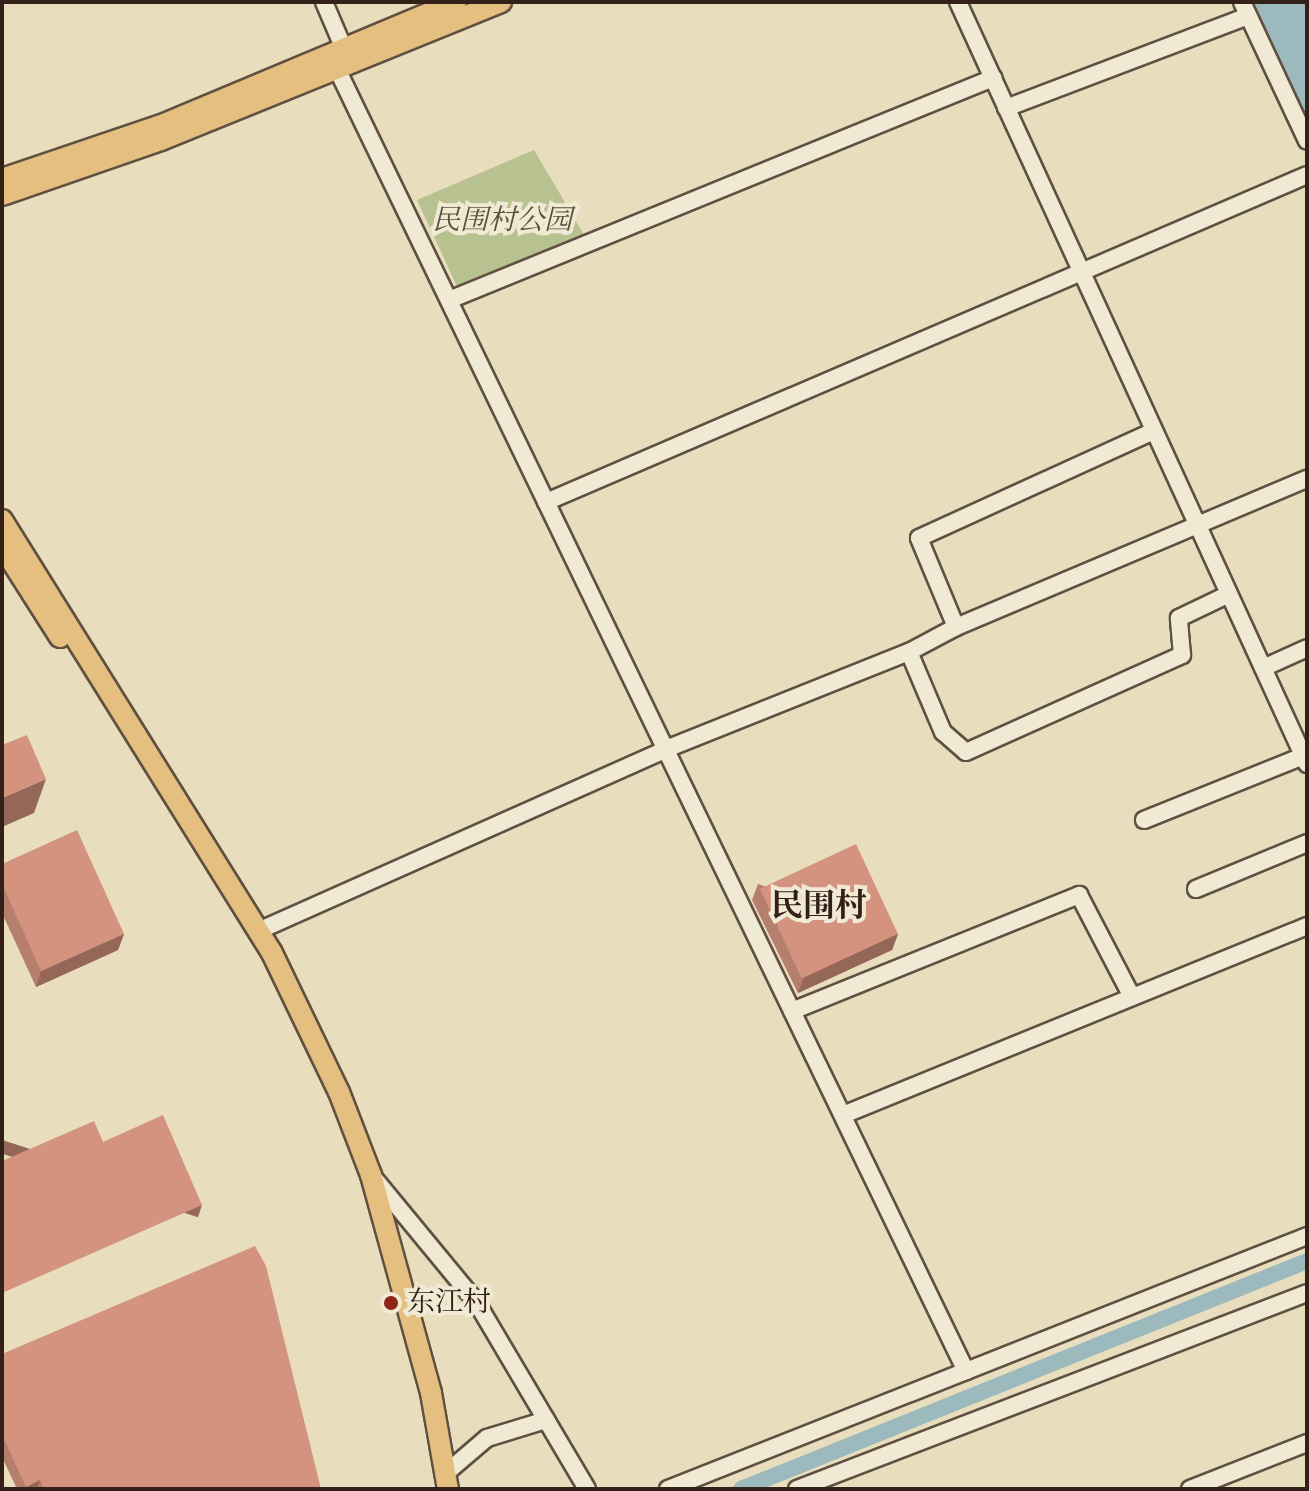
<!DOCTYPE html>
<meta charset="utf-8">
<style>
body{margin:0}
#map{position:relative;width:1309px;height:1491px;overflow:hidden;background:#e8debe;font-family:"IM FELL Double Pica","Noto Serif SC",serif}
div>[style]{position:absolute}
.green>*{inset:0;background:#b8c190}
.water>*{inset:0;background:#9cb9bd}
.canal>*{height:16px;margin:-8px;padding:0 8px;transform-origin:8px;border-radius:8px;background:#9cb9bd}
.roads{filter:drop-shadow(2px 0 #605042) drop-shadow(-2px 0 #605042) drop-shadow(0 2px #605042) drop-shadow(0 -2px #605042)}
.minor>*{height:16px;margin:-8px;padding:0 8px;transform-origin:8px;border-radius:8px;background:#f0ead5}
.major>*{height:20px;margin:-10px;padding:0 10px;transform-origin:10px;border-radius:10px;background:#e4bf7f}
.wall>*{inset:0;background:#b57e6d}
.shaded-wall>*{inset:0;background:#946759;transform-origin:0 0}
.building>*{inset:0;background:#d3937f;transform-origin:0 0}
.dots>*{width:22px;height:22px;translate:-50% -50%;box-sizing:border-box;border:4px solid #f0ead5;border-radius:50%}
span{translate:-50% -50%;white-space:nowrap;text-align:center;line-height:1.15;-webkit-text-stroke:8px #f0ead5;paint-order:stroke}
.park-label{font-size:28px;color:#5b503c;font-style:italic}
.poi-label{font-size:28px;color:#332018}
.left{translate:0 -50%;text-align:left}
.quarter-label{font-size:32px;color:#332018;font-weight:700}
.frame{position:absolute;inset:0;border:4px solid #332018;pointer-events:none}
</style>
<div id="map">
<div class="green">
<i style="clip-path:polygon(534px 150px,589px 243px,461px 295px,417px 200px)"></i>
</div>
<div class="water">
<i style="clip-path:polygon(1253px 2px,1307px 2px,1307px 120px)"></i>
</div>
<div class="canal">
<i style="left:741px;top:1489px;width:610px;rotate:-21.94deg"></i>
</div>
<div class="roads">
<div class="minor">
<i style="left:324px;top:2px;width:51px;rotate:66.9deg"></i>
<i style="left:958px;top:2px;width:838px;rotate:65.39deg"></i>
<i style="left:1242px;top:2px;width:153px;rotate:64.9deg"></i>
<i style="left:338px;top:71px;width:1444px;rotate:64.22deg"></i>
<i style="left:1006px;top:108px;width:259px;rotate:-20.8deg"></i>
<i style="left:449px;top:300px;width:588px;rotate:-22.2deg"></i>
<i style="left:546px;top:502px;width:828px;rotate:-23.25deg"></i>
<i style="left:956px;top:627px;width:96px;rotate:-112.6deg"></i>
<i style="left:919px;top:538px;width:258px;rotate:-24.5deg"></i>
<i style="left:909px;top:652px;width:87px;rotate:67deg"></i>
<i style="left:943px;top:732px;width:30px;rotate:41deg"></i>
<i style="left:966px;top:752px;width:237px;rotate:-24.2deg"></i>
<i style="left:1182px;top:655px;width:37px;rotate:-95deg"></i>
<i style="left:1179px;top:618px;width:55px;rotate:-25.6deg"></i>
<i style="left:1263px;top:668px;width:48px;rotate:-24.4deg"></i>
<i style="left:1144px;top:820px;width:171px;rotate:-21.9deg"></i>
<i style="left:1196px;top:889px;width:120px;rotate:-22.5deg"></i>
<i style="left:258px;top:931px;width:447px;rotate:-24deg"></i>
<i style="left:666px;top:749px;width:262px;rotate:-21.8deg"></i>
<i style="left:909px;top:652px;width:53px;rotate:-28deg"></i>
<i style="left:956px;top:627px;width:381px;rotate:-22.9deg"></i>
<i style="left:792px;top:1011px;width:310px;rotate:-22deg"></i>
<i style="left:1079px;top:895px;width:115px;rotate:62.5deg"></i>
<i style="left:843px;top:1115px;width:501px;rotate:-22.16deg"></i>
<i style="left:374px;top:1178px;width:162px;rotate:50.5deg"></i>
<i style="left:477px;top:1303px;width:216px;rotate:59.4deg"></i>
<i style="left:446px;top:1473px;width:54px;rotate:-40.5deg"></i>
<i style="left:487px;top:1438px;width:62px;rotate:-17deg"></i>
<i style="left:668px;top:1489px;width:687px;rotate:-21.6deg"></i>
<i style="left:797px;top:1489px;width:546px;rotate:-21.02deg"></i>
<i style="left:1190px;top:1489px;width:126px;rotate:-21.5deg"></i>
</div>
<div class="major">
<i style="left:2px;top:179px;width:166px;rotate:-18.7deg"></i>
<i style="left:159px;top:126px;width:322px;rotate:-22.7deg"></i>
<i style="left:2px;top:195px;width:168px;rotate:-19.1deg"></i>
<i style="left:161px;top:140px;width:367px;rotate:-22.1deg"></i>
<i style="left:2px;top:520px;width:510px;rotate:58.05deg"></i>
<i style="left:272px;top:953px;width:154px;rotate:64.3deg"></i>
<i style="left:339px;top:1092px;width:89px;rotate:68.9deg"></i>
<i style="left:371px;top:1175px;width:226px;rotate:74.6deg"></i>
<i style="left:431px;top:1393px;width:97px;rotate:80deg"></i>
<i style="left:2px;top:546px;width:108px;rotate:57.5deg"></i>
</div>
</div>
<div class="wall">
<i style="clip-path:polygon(2px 864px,124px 934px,118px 950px,36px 987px,2px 913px)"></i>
<i style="clip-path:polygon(758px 884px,898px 934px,892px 950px,798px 993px,752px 900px)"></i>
<i style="clip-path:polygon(2px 1354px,321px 1489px,17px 1489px,2px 1457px)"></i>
</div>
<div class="shaded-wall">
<i style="clip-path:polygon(46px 779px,34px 813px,2px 827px,2px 798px)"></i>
<i style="clip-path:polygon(124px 934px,118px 950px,36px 987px,41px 971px)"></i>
<i style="clip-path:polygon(898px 934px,892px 950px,798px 993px,804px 977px)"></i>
<i style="left:202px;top:1205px;width:13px;height:219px;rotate:108deg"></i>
<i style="clip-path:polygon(40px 1480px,37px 1489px,25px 1489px,26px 1487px)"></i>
</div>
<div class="building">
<i style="clip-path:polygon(27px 735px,46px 779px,2px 798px,2px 745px)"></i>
<i style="clip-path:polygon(77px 830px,124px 934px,41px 971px,2px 884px,2px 864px)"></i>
<i style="left:856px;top:844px;width:99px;height:106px;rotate:65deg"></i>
<i style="clip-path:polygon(163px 1115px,202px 1205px,2px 1293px,2px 1161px,94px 1121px,103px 1142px)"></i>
<i style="clip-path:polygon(255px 1246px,266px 1266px,321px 1489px,44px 1489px,40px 1480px,26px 1487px,2px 1435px,2px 1354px)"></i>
</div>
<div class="dots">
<i style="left:391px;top:1303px;background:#8f2418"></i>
</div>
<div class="park-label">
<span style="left:502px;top:221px">民围村公园</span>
</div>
<div class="poi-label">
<span class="left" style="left:407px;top:1303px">东江村</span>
</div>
<div class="quarter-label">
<span style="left:819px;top:906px">民围村</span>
</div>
<div class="frame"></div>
</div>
